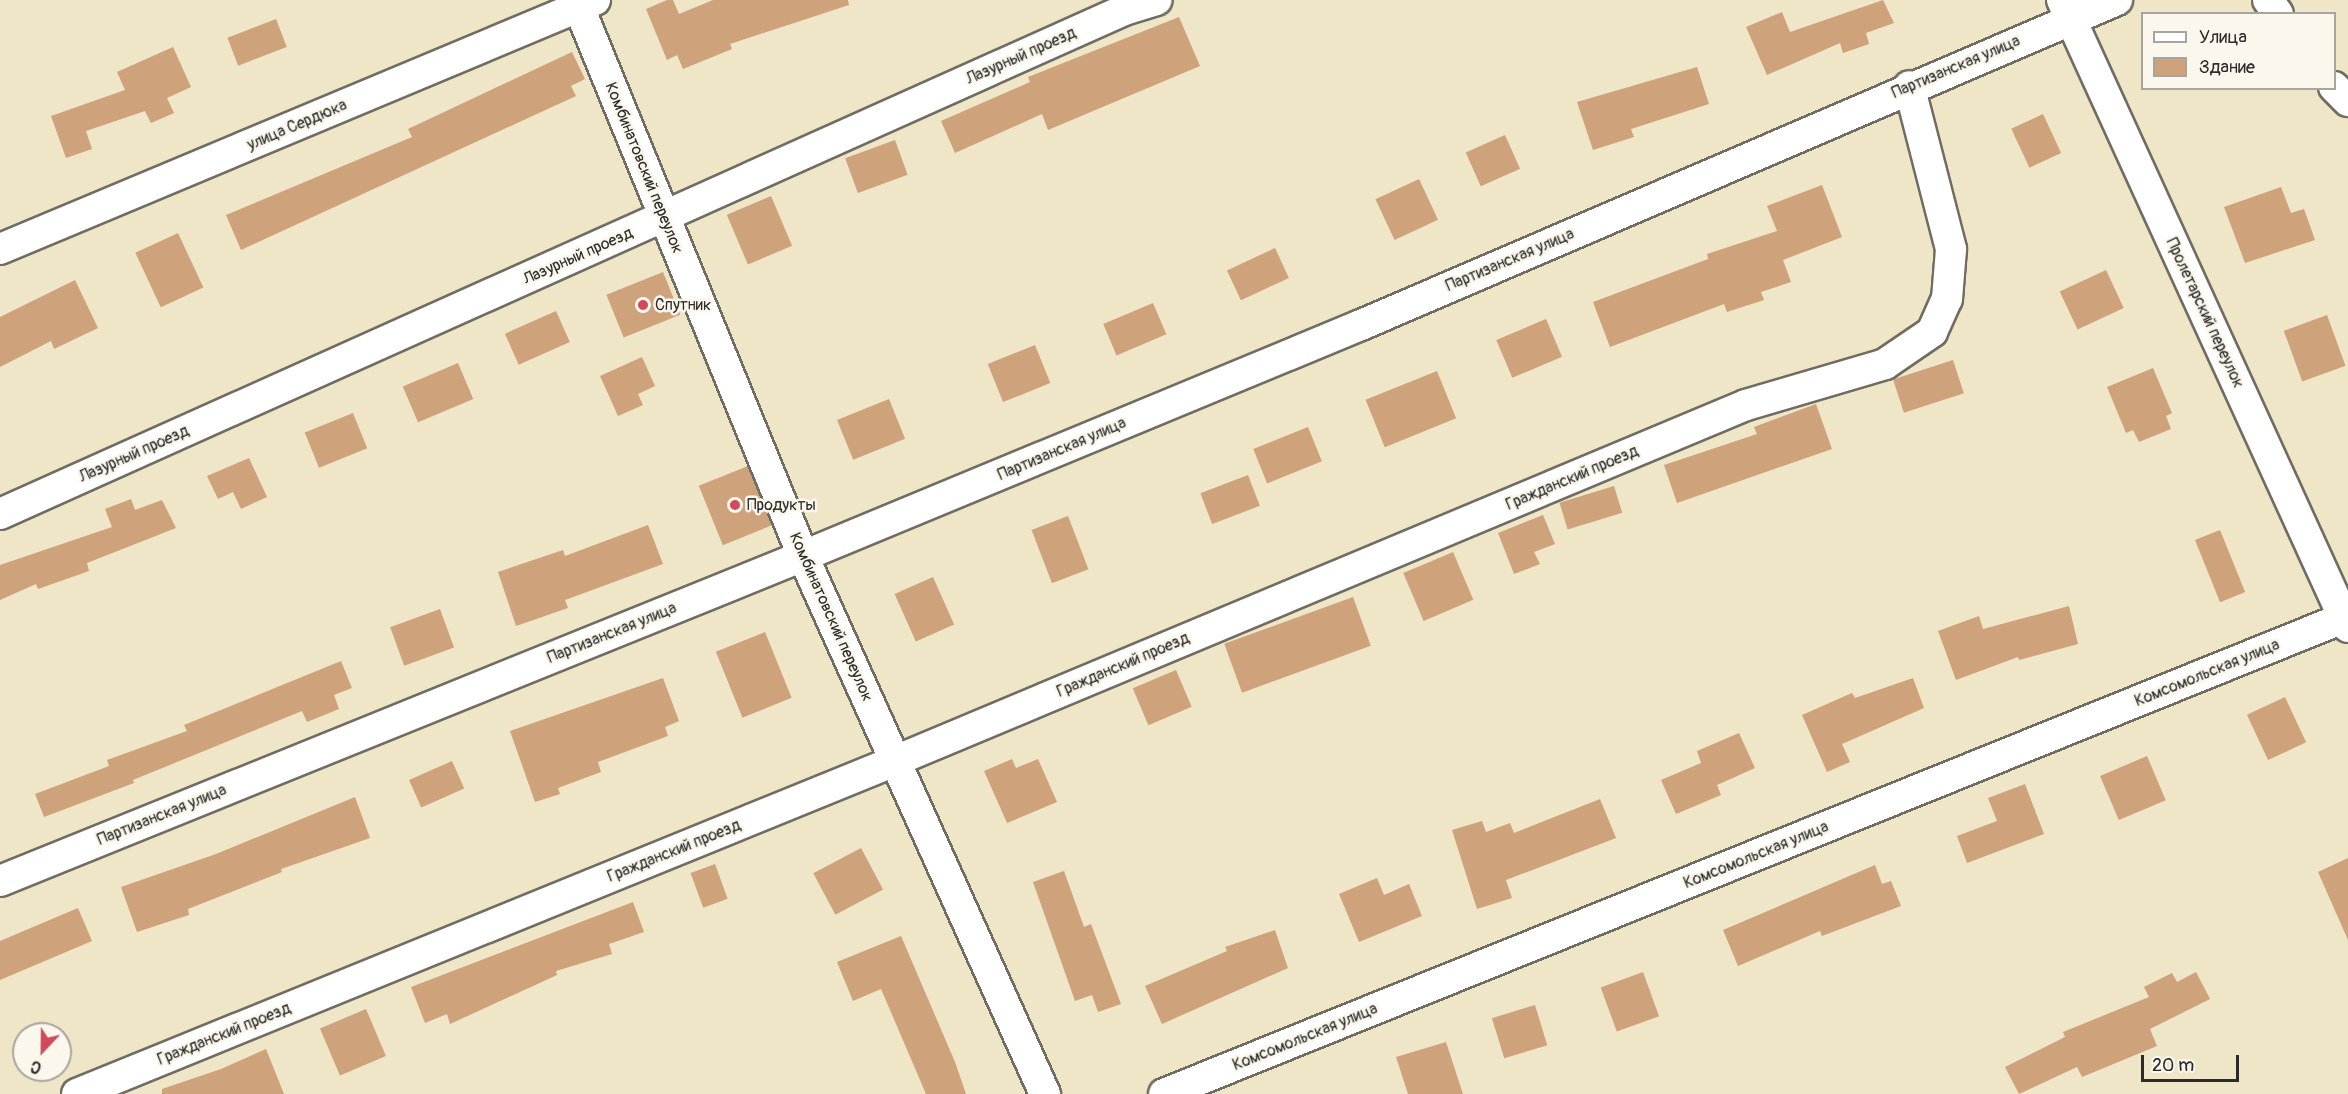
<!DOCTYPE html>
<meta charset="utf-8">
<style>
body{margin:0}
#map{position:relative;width:2348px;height:1094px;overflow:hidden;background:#efe5c7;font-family:Pangolin,sans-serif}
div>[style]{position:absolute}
.building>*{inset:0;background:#cea27b;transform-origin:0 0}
.roads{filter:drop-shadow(2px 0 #706c62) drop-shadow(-2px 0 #706c62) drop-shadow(0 2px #706c62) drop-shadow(0 -2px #706c62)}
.street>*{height:30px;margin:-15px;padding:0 15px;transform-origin:15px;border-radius:15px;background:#fff}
.dots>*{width:16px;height:16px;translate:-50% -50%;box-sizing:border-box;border:3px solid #fbf7ec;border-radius:50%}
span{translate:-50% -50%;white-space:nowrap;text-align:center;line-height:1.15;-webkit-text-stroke:5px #fbf7ec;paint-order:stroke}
.street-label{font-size:16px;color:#2b2b2b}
.poi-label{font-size:16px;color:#2b2b2b}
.left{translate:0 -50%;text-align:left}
.legend{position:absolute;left:2141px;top:12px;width:195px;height:78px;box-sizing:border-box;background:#fbf7ec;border:2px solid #a8a59f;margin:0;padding:8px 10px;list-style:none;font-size:18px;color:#2b2b2b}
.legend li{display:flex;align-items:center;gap:12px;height:30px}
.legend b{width:30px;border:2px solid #a8a59f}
.north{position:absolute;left:12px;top:1022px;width:60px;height:60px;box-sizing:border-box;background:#fbf7ec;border:2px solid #a8a59f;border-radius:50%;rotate:202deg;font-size:16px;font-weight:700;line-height:24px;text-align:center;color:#2b2b2b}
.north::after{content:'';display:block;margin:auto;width:21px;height:27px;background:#d1495b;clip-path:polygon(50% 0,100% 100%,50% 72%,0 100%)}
.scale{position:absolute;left:2141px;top:1055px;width:98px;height:27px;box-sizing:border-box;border:3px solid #2b2b2b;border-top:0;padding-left:8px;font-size:18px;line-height:21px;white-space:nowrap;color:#2b2b2b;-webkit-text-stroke:4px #fbf7ec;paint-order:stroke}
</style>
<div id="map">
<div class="building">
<i style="clip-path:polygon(667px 0,673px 0,679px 14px,713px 0,848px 0,849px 5px,730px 44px,732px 49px,683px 69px,677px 55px,667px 60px,646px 9px)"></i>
<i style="clip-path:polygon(1883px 0,1894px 23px,1866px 33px,1869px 44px,1843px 53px,1840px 43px,1767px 75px,1746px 27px,1782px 12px,1790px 32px)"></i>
<i style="clip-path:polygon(1179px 17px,1200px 66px,1048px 130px,1042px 114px,955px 153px,941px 121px,1030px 82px,1028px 77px)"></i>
<i style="left:276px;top:19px;width:30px;height:52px;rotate:69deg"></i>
<i style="clip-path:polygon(173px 47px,191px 87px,167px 98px,174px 113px,151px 123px,145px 111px,86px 131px,92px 149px,66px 158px,51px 116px,125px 90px,117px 72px)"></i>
<i style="clip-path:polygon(572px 52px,585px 79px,571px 86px,576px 96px,241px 250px,226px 215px,412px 137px,408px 129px)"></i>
<i style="clip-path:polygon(1697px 67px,1709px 104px,1631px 129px,1634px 137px,1593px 150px,1577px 102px)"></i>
<i style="left:2043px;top:114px;width:43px;height:35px;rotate:65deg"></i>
<i style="left:1505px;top:135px;width:37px;height:43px;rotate:66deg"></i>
<i style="left:895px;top:140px;width:37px;height:53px;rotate:70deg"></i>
<i style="left:1419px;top:179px;width:45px;height:48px;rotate:65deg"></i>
<i style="clip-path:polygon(1822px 185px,1842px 237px,1783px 260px,1791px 282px,1761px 292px,1764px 300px,1727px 312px,1724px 304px,1610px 347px,1593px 302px,1708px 259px,1707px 254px,1777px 231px,1767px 206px)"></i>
<i style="clip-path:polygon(2281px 187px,2291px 213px,2304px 209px,2315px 240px,2245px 263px,2224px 207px)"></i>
<i style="left:771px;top:196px;width:54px;height:48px;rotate:67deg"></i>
<i style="left:178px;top:233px;width:60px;height:47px;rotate:65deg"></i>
<i style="left:1275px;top:248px;width:33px;height:53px;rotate:65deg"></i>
<i style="left:2106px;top:270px;width:42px;height:51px;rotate:65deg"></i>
<i style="left:663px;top:272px;width:46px;height:61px;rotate:68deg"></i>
<i style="clip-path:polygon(75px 280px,98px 328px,54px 349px,51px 341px,0 367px,0 317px)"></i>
<i style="left:1153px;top:303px;width:34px;height:54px;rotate:67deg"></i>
<i style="left:556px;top:311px;width:34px;height:56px;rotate:66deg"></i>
<i style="left:2327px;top:315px;width:54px;height:46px;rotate:70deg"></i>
<i style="left:1546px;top:319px;width:41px;height:54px;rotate:67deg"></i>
<i style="left:1035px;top:345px;width:41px;height:51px;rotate:68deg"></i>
<i style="clip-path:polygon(642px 357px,655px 386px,638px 394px,643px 405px,618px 416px,600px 376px)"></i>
<i style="left:1953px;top:360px;width:35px;height:63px;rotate:72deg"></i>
<i style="left:458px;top:363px;width:39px;height:60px;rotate:67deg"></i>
<i style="clip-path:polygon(2153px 368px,2172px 413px,2166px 416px,2171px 429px,2139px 442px,2133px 430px,2126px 433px,2107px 387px)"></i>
<i style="left:1437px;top:371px;width:51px;height:77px;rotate:68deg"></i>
<i style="left:889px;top:399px;width:43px;height:56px;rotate:68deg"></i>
<i style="clip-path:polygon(1816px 404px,1832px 449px,1677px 503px,1664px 465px,1757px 434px,1754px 427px)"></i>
<i style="left:353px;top:413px;width:38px;height:52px;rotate:68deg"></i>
<i style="left:1308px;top:427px;width:37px;height:59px;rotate:68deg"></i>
<i style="clip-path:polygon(249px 458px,267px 497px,241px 509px,233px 492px,218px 499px,207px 476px)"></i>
<i style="left:748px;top:466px;width:64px;height:53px;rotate:68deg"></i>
<i style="left:1248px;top:475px;width:33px;height:51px;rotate:69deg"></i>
<i style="left:1614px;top:486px;width:28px;height:57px;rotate:73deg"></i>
<i style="clip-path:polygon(131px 499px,135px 510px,162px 500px,176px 528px,87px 563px,89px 571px,38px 589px,36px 584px,0 600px,0 565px,112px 527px,105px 509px)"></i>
<i style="clip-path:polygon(1543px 515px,1555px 544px,1534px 552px,1540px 564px,1514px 574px,1498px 533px)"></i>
<i style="left:1068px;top:516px;width:57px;height:39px;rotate:69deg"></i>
<i style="clip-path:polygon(648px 525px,663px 564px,565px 600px,568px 608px,516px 626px,498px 572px,563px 550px,565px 556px)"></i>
<i style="left:2220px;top:530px;width:67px;height:27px;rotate:68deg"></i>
<i style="left:1453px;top:552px;width:52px;height:54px;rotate:67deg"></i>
<i style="left:933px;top:577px;width:52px;height:42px;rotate:66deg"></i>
<i style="left:1353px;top:597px;width:52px;height:137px;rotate:70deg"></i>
<i style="clip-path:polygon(2069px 606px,2078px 644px,2019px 660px,2018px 657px,1956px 680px,1938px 631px,1979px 616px,1983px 629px)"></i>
<i style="left:440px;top:609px;width:41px;height:53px;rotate:70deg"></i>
<i style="left:765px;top:632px;width:71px;height:53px;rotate:68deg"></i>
<i style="clip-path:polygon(341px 661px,352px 688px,334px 695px,339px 709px,307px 722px,302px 711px,133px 780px,134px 783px,44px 817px,35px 794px,109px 766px,107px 760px,187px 731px,184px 725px)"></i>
<i style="left:1176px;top:670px;width:40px;height:47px;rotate:67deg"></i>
<i style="clip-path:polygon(663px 678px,679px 721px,665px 727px,668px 736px,598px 762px,601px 772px,558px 788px,560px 794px,535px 802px,510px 731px)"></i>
<i style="clip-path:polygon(1913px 678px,1924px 708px,1842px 744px,1850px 762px,1827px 772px,1802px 715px,1852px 693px,1855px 698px)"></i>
<i style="left:2285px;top:697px;width:50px;height:42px;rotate:65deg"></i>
<i style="clip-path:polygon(1739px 733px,1755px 768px,1717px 785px,1721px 795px,1676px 814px,1661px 780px,1701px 763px,1697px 751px)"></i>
<i style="left:2147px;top:756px;width:48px;height:51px;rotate:67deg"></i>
<i style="clip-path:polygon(1012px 759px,1016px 768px,1038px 759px,1057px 802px,1007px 823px,984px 771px)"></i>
<i style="left:452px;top:761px;width:30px;height:47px;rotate:66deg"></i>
<i style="clip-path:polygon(2025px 784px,2044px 834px,1967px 863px,1957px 836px,1997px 821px,1988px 798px)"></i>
<i style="clip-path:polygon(355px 797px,370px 838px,281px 869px,282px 872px,188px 909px,189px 915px,137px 932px,121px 887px,216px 854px)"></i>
<i style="clip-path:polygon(1600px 799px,1616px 838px,1506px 880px,1512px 898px,1477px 909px,1452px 830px,1482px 821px,1486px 832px,1510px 823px,1514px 833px)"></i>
<i style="left:861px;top:848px;width:47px;height:54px;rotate:62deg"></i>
<i style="clip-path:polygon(2348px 858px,2348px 940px,2318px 872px)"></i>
<i style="left:715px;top:864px;width:37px;height:26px;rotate:70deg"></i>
<i style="clip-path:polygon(1875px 865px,1882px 884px,1891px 881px,1901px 906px,1822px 936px,1820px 931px,1738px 966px,1723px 930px)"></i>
<i style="clip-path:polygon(1064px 871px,1084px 927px,1091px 924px,1121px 1004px,1098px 1012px,1092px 995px,1075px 1001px,1033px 882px)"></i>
<i style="clip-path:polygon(1377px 878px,1384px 895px,1409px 884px,1422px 916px,1359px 942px,1339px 894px)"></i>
<i style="clip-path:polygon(633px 902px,644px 932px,609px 944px,612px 954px,556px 971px,557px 975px,450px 1024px,447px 1014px,425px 1023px,411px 987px)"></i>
<i style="clip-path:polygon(78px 908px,92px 941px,0 980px,0 941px)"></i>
<i style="clip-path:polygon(1275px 930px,1288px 968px,1162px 1024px,1145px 986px,1227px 951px,1225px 947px)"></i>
<i style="clip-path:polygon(901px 936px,955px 1062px,966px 1094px,926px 1094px,881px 989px,853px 1001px,837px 962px)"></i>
<i style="left:1643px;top:972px;width:47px;height:45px;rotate:70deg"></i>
<i style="clip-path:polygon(2196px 972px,2210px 999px,2150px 1029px,2157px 1046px,2082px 1077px,2077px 1067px,2019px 1094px,2005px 1067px,2065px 1037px,2063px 1032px,2149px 997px,2144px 987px,2172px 973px,2177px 982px)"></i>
<i style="left:1535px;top:1005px;width:42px;height:45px;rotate:73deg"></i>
<i style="left:366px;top:1009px;width:51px;height:50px;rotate:67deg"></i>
<i style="clip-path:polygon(1446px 1042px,1463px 1094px,1408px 1094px,1396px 1057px)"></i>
<i style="clip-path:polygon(266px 1049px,284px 1094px,162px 1094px,162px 1089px,221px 1069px)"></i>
</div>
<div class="roads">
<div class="street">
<i style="left:576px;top:0;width:601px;rotate:67.79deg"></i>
<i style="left:803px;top:556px;width:590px;rotate:65.78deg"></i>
<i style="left:2062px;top:0;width:689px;rotate:65.48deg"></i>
<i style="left:2268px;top:0;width:17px;rotate:54deg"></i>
<i style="left:2334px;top:87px;width:20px;rotate:45deg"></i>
<i style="left:0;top:249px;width:645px;rotate:-22.71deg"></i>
<i style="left:0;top:514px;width:1232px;rotate:-24.15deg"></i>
<i style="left:1124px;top:10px;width:34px;rotate:-17deg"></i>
<i style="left:0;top:881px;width:866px;rotate:-22.03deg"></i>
<i style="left:803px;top:556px;width:604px;rotate:-22.49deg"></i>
<i style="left:1361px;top:325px;width:823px;rotate:-23.26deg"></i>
<i style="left:77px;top:1094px;width:883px;rotate:-22.15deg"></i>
<i style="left:895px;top:761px;width:922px;rotate:-22.7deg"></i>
<i style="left:1746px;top:405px;width:145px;rotate:-16.4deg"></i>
<i style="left:1885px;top:364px;width:57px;rotate:-34.2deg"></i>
<i style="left:1932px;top:332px;width:36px;rotate:-66deg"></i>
<i style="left:1947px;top:299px;width:50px;rotate:-85.4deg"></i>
<i style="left:1951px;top:249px;width:168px;rotate:-104.4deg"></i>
<i style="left:1164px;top:1094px;width:1277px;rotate:-21.98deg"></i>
</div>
</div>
<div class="dots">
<i style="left:643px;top:305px;background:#d1495b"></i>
<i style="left:735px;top:505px;background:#d1495b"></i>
</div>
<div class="street-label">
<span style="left:1021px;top:56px;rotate:-24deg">Лазурный проезд</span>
<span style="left:1956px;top:67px;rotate:-23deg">Партизанская улица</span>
<span style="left:297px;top:125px;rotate:-23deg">улица Сердюка</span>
<span style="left:644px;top:168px;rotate:68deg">Комбинатовский переулок</span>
<span style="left:578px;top:256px;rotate:-24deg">Лазурный проезд</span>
<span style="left:1510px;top:260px;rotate:-23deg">Партизанская улица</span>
<span style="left:2205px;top:313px;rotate:65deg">Пролетарский переулок</span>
<span style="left:1062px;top:449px;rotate:-23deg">Партизанская улица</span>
<span style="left:134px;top:454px;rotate:-24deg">Лазурный проезд</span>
<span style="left:1572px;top:478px;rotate:-23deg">Гражданский проезд</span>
<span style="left:831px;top:617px;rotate:66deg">Комбинатовский переулок</span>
<span style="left:612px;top:633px;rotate:-22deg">Партизанская улица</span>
<span style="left:1123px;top:665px;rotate:-23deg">Гражданский проезд</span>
<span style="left:2207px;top:673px;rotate:-22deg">Комсомольская улица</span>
<span style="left:162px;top:815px;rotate:-22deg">Партизанская улица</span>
<span style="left:674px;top:851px;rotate:-22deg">Гражданский проезд</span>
<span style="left:1756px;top:855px;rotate:-22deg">Комсомольская улица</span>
<span style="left:224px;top:1034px;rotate:-22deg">Гражданский проезд</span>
<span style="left:1305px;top:1037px;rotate:-22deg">Комсомольская улица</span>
</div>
<div class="poi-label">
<span class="left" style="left:655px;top:305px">Спутник</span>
<span class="left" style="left:747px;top:505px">Продукты</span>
</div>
<ul class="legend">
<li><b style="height:8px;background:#fff"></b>Улица</li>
<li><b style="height:16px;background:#cea27b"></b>Здание</li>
</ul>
<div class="north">С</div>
<div class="scale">20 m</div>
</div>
